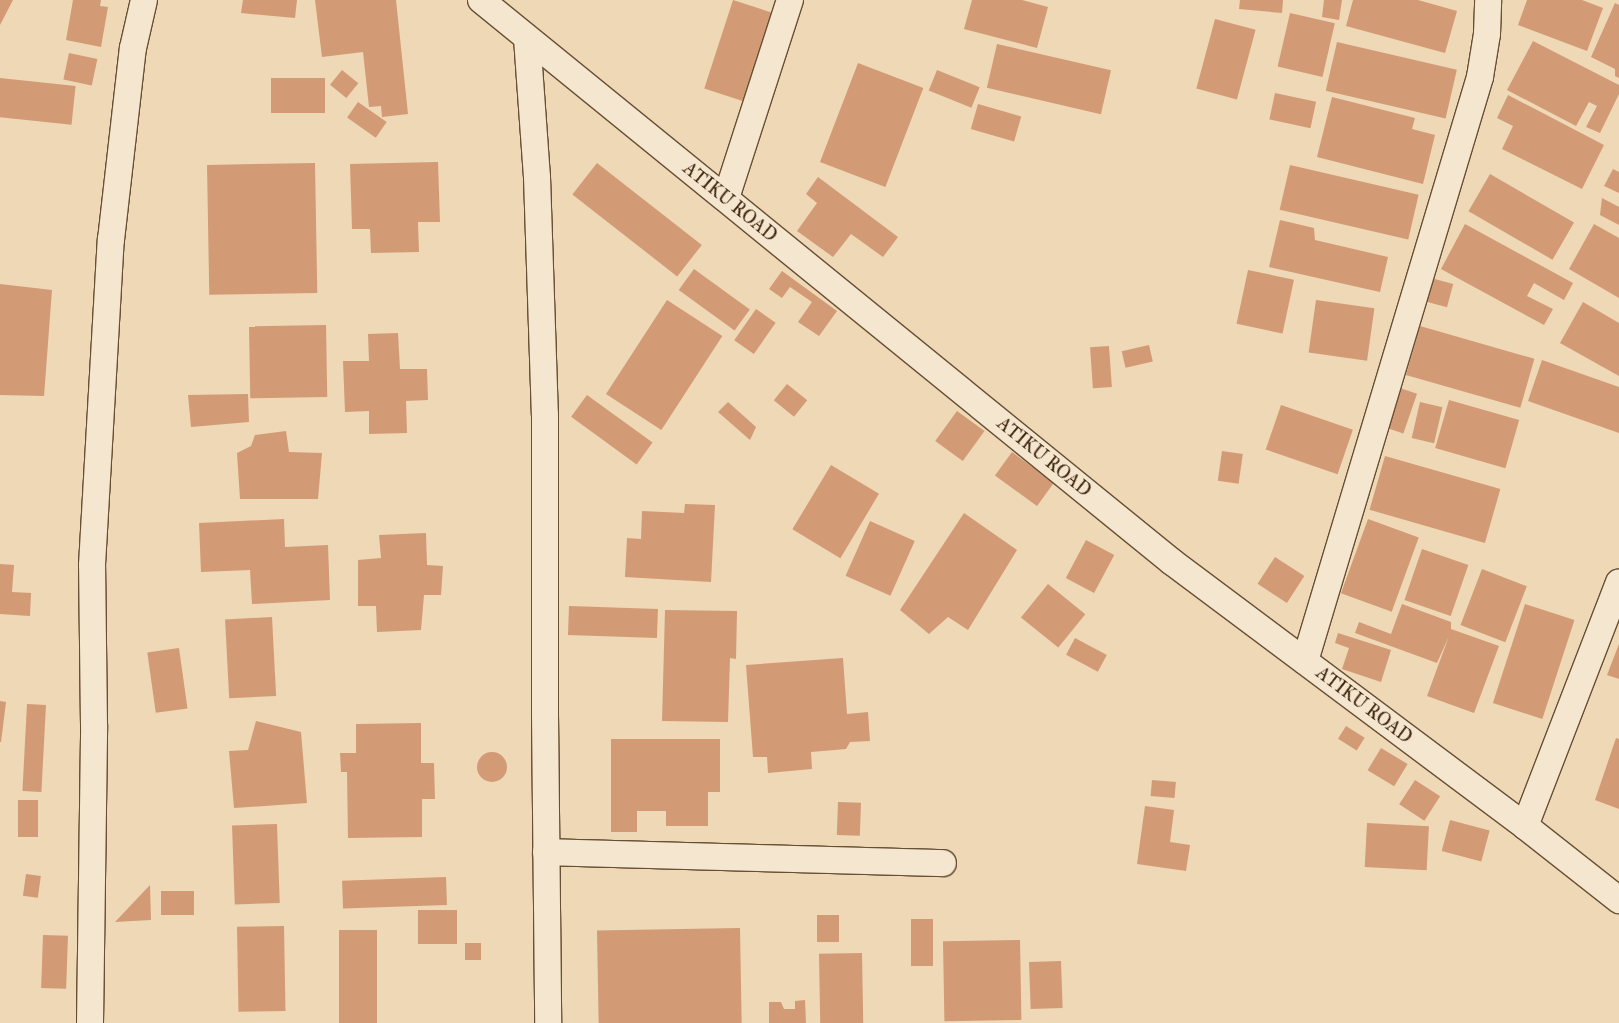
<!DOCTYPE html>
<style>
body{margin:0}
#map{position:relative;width:1619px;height:1023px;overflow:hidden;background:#eed8b5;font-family:"IM FELL Great Primer",serif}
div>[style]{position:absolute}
.building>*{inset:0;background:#d39a76;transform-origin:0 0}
.round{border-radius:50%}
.roads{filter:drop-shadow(1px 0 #684f34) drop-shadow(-1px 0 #684f34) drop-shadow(0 1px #684f34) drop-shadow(0 -1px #684f34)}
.minor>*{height:26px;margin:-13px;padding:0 13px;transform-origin:13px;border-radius:13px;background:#f4e6cf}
span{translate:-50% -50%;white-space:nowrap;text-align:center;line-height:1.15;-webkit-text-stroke:4px #f4e6cf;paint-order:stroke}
.street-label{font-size:18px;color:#3c2109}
</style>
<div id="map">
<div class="building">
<i style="clip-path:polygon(0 0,13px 0,0 25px)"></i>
<i style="clip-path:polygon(73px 0,101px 0,100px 6px,108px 7px,101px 47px,66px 40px)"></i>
<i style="clip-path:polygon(243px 0,297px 0,295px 18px,241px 13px)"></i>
<i style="clip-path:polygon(315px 0,396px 0,408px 114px,382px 117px,381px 106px,369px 107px,363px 52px,322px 57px)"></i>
<i style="left:733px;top:0;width:42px;height:93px;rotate:18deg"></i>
<i style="clip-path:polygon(972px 0,1022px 0,1048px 7px,1037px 48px,964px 29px)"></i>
<i style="clip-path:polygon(1240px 0,1283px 0,1282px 13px,1239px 9px)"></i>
<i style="clip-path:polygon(1324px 0,1342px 0,1339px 20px,1322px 17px)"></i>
<i style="clip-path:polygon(1353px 0,1418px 0,1457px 11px,1445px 53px,1346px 26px)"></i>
<i style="clip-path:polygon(1527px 0,1582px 0,1603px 8px,1587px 51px,1518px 25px)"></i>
<i style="clip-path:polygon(1615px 3px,1619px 5px,1619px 78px,1615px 76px,1615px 69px,1591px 57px)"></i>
<i style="left:1290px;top:13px;width:46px;height:55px;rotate:13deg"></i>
<i style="left:1215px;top:19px;width:42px;height:72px;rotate:15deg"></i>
<i style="clip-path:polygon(1533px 41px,1619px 85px,1619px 94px,1600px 133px,1586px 127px,1597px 106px,1589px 102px,1576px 126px,1507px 90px)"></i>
<i style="left:1337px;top:42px;width:123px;height:50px;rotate:13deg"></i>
<i style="left:997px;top:44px;width:117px;height:45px;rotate:13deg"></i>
<i style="left:69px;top:53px;width:29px;height:27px;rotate:12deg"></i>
<i style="left:858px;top:63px;width:70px;height:106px;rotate:21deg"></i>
<i style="left:342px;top:70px;width:21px;height:19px;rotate:39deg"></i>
<i style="left:937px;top:70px;width:46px;height:22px;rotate:22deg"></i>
<i style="left:0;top:78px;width:76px;height:39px;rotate:6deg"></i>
<i style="left:271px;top:78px;width:54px;height:35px"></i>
<i style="left:1275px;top:93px;width:42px;height:27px;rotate:12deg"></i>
<i style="clip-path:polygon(1508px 95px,1604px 145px,1582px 189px,1502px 149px,1513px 126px,1497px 118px)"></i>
<i style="clip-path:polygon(1332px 97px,1415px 118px,1412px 129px,1435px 135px,1423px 184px,1317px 157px)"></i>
<i style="left:358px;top:102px;width:35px;height:19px;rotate:35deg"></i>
<i style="left:978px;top:104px;width:45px;height:26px;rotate:16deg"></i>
<i style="clip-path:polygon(438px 162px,440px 222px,418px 222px,419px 252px,371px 253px,370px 229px,352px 229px,350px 164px)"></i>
<i style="left:315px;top:163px;width:130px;height:108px;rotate:89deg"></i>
<i style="left:597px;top:163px;width:133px;height:40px;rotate:38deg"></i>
<i style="left:1290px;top:165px;width:132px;height:46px;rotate:13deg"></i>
<i style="clip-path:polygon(1613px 169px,1619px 172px,1619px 193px,1604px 186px)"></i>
<i style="left:1490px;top:174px;width:97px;height:43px;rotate:30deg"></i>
<i style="clip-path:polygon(818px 177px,898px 237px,883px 257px,851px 234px,833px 257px,797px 231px,817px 203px,806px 194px)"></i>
<i style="clip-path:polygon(1602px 198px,1619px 207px,1619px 225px,1600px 215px)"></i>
<i style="clip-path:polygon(1280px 220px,1314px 228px,1315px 240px,1388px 257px,1380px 292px,1269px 267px)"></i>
<i style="clip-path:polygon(1465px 224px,1573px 283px,1564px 300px,1534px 283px,1527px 296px,1553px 309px,1544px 325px,1441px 269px)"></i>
<i style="clip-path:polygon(1594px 224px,1619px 238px,1619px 298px,1569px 269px)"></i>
<i style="left:694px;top:269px;width:69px;height:26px;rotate:36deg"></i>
<i style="left:1248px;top:270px;width:47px;height:55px;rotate:12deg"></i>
<i style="clip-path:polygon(782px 271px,837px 311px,819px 336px,798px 322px,812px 302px,790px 287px,782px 298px,769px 289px)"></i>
<i style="left:1431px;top:278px;width:23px;height:24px;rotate:15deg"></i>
<i style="clip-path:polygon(0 284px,52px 290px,44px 396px,0 395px)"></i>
<i style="left:667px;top:300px;width:66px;height:112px;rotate:33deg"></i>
<i style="left:1316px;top:300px;width:59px;height:53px;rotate:8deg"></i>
<i style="clip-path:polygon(1583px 302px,1619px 323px,1619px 376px,1560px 343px)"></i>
<i style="left:756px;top:309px;width:24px;height:38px;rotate:35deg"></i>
<i style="left:326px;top:325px;width:72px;height:77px;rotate:89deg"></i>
<i style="left:1420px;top:326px;width:119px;height:51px;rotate:16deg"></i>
<i style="clip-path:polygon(398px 333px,400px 369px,427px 369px,428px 400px,406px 401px,407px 433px,369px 434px,369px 411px,345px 412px,343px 361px,369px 361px,368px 334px)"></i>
<i style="left:1149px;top:345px;width:17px;height:28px;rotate:77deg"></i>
<i style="left:1109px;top:346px;width:41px;height:19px;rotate:86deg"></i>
<i style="clip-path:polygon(1542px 360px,1619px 387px,1619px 433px,1528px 401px)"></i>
<i style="left:787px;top:384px;width:26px;height:21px;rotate:39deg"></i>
<i style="left:1400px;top:388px;width:18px;height:42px;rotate:19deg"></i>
<i style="clip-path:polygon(248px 394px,249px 422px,191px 427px,188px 395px)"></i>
<i style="left:587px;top:395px;width:81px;height:27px;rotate:36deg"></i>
<i style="left:1449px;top:400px;width:73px;height:50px;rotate:16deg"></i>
<i style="clip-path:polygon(728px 402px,756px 427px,750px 440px,718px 412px)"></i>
<i style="left:1420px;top:402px;width:23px;height:37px;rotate:13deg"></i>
<i style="left:1281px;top:405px;width:76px;height:47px;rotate:19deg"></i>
<i style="left:957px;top:411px;width:34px;height:37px;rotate:36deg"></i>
<i style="clip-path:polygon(286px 431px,289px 452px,322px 453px,318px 499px,240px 499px,237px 453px,251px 446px,255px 435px)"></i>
<i style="left:1222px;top:451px;width:21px;height:30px;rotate:8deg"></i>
<i style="left:1012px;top:452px;width:52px;height:29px;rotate:36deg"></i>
<i style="left:1385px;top:456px;width:120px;height:56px;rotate:16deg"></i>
<i style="left:831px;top:465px;width:56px;height:75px;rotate:31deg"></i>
<i style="clip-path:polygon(685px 504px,715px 505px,711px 582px,625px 577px,627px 538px,641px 539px,642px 511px,684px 513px)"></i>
<i style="clip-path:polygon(964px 513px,1017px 550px,968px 630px,948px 617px,929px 634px,900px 610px)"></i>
<i style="clip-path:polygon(284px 519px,285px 547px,328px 545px,330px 600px,252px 604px,250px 570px,201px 572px,199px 523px)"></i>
<i style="left:1368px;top:519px;width:54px;height:79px;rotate:20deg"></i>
<i style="left:870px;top:521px;width:49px;height:60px;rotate:24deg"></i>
<i style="clip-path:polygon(426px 533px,427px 565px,443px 566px,441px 595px,424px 595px,421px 630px,377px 632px,376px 606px,358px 606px,358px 560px,381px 558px,379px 535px)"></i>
<i style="left:1086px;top:540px;width:32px;height:43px;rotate:28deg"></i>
<i style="left:1422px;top:549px;width:49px;height:54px;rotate:19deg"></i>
<i style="left:1275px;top:557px;width:35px;height:32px;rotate:33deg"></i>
<i style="clip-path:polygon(0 564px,14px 565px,12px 592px,31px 593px,30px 616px,0 614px)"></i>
<i style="left:1482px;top:569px;width:48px;height:60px;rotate:21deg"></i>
<i style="left:1048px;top:584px;width:48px;height:43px;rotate:39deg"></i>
<i style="clip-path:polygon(1402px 604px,1451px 622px,1451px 629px,1499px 646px,1474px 713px,1427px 696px,1449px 636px,1437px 663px,1355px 633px,1359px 622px,1391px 634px)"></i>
<i style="left:1525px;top:604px;width:52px;height:104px;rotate:18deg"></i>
<i style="left:569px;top:606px;width:89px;height:29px;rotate:2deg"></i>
<i style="clip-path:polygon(665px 610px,737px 611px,736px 659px,730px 658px,728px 722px,662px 721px)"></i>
<i style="left:272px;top:617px;width:79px;height:47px;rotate:87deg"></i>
<i style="clip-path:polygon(1338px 633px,1391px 650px,1381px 682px,1342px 669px,1349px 648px,1335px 643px)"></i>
<i style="left:1075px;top:638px;width:36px;height:19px;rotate:28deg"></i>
<i style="clip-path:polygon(1619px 644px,1619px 679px,1607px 675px)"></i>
<i style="left:179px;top:648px;width:61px;height:32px;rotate:82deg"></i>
<i style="clip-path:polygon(843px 658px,847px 714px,868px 712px,870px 741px,850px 742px,846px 749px,811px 752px,812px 769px,768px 773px,767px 757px,753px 757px,746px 665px)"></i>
<i style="clip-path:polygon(0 701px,6px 702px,1px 742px,0 742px)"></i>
<i style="left:27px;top:704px;width:19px;height:87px;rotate:3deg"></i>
<i style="clip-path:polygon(256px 721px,301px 732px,307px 803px,234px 808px,229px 751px,248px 750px)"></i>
<i style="clip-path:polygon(421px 723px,421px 763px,434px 763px,435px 799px,422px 799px,422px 837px,348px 838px,347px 772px,341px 772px,340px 753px,356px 753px,356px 724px)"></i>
<i style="left:1346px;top:726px;width:22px;height:15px;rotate:32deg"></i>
<i style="clip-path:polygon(1616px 738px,1619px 739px,1619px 809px,1595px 800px)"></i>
<i style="clip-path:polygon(611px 739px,720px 739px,720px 792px,708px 792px,708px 826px,666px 826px,666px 811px,637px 811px,637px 832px,611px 832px)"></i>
<i style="left:1381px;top:748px;width:31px;height:26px;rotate:31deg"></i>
<i class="round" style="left:477px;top:752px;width:30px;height:30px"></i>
<i style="left:1152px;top:780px;width:24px;height:16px;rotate:5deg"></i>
<i style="left:1415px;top:780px;width:30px;height:29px;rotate:33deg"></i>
<i style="left:18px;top:800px;width:20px;height:37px"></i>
<i style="left:838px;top:802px;width:23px;height:33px;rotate:2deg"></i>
<i style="clip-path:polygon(1145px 806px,1174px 810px,1170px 842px,1190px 845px,1186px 871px,1137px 864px)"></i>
<i style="left:1450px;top:820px;width:41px;height:32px;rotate:15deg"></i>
<i style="left:1367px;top:823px;width:62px;height:44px;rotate:3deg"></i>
<i style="left:277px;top:824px;width:79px;height:45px;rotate:88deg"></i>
<i style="left:26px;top:874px;width:15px;height:22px;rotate:8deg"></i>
<i style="left:446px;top:877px;width:28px;height:104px;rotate:88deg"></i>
<i style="clip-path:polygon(150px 885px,151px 920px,115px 922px)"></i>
<i style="left:161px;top:891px;width:33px;height:24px"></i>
<i style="left:457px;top:910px;width:34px;height:39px;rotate:90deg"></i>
<i style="left:817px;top:915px;width:22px;height:27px"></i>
<i style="left:911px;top:919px;width:22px;height:47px"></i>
<i style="left:284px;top:926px;width:85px;height:47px;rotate:89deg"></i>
<i style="left:740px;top:928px;width:95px;height:143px;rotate:89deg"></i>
<i style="left:339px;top:930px;width:38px;height:93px"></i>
<i style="left:43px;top:935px;width:25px;height:53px;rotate:2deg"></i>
<i style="left:1020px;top:940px;width:80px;height:77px;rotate:89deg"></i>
<i style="left:465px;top:943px;width:16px;height:17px"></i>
<i style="left:862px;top:953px;width:70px;height:43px;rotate:89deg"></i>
<i style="left:1061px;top:961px;width:47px;height:32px;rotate:88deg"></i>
<i style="clip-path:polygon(805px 1000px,806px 1023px,769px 1023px,769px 1002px,781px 1002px,784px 1009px,795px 1009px,795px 1001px)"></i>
</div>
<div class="roads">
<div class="minor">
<i style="left:481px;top:0;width:891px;rotate:39.12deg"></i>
<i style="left:1172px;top:562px;width:441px;rotate:36.8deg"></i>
<i style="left:1525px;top:826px;width:120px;rotate:38.2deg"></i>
<i style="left:527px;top:38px;width:139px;rotate:85.9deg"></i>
<i style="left:537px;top:177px;width:238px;rotate:88.1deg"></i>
<i style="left:545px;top:415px;width:300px;rotate:90deg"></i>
<i style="left:545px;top:715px;width:308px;rotate:89.4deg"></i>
<i style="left:726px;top:198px;width:208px;rotate:-72.1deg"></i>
<i style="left:1305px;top:661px;width:610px;rotate:-73.32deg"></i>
<i style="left:1480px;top:77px;width:44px;rotate:-80.8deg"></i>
<i style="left:1487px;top:34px;width:34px;rotate:-88deg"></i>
<i style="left:1525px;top:826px;width:261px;rotate:-68.9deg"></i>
<i style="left:546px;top:852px;width:397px;rotate:1.6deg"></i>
<i style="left:90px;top:1023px;width:298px;rotate:-89.2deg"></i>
<i style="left:94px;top:725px;width:160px;rotate:-90.7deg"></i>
<i style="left:92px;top:565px;width:326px;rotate:-86.7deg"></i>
<i style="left:111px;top:240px;width:193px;rotate:-83.5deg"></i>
<i style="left:133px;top:48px;width:49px;rotate:-77.1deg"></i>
</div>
</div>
<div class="street-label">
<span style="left:730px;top:202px;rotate:39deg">ATIKU ROAD</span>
<span style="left:1044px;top:457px;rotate:39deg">ATIKU ROAD</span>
<span style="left:1364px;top:705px;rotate:37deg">ATIKU ROAD</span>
</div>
</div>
